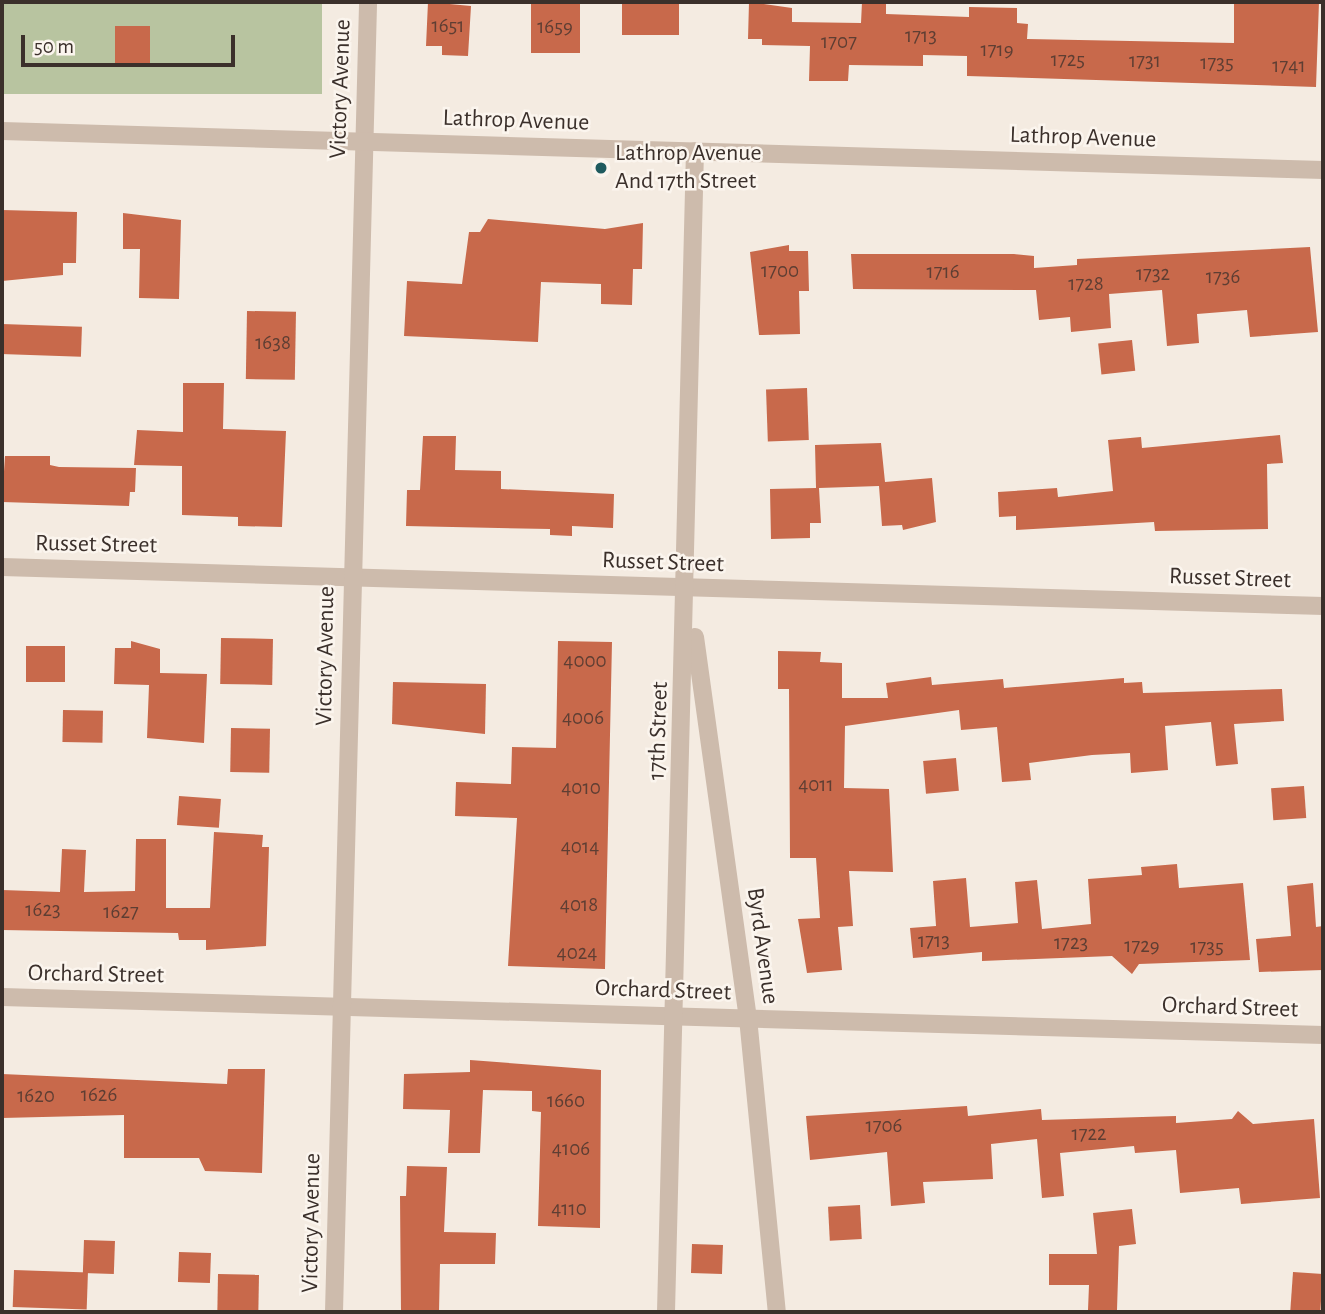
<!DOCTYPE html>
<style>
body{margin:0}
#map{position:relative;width:1325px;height:1314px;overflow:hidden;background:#f4ebe1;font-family:"Alegreya Sans",sans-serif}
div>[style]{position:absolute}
.green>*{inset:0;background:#b8c4a0;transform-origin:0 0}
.building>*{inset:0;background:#c8694b;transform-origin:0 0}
.minor>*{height:18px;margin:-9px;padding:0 9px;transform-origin:9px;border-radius:9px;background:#cdbbac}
.tertiary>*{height:18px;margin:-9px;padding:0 9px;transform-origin:9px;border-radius:9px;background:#cdbbac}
.dots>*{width:19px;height:19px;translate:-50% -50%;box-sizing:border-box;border:4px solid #fbf5ee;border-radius:50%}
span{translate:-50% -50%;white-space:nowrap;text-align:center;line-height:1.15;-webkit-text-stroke:5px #fbf5ee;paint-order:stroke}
.number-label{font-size:21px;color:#5e3e33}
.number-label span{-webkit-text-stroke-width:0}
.street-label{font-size:24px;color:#3b302b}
.poi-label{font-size:24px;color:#3b302b}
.left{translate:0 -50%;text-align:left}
.frame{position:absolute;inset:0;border:4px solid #3b302b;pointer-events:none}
.scale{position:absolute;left:21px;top:35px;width:214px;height:32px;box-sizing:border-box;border:4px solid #3b302b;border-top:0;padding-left:9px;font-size:21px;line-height:24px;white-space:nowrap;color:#3b302b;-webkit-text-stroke:5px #fbf5ee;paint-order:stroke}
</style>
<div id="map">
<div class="green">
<i style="left:2px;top:2px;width:320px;height:92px"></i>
</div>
<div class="building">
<i style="clip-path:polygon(428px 2px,471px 6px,468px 56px,442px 55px,442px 46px,426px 46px)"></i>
<i style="left:531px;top:2px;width:49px;height:51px"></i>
<i style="left:622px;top:2px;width:57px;height:33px"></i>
<i style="clip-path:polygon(749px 2px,792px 8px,792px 22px,861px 23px,862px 2px,886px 2px,886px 14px,969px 17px,969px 7px,1017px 8px,1017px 23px,1028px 24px,1027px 39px,1234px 43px,1234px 2px,1319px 2px,1316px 87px,967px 76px,967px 56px,923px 55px,923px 66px,849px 65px,848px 81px,809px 81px,810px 46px,762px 45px,762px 39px,748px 39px)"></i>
<i style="left:115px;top:26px;width:35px;height:37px"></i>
<i style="clip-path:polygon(2px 210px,77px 212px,76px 263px,63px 263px,63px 275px,2px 281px)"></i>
<i style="clip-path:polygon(123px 213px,181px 220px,179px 299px,139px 298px,140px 249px,123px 249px)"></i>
<i style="clip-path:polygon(488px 219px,605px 229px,643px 223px,642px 269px,633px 269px,632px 305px,601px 304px,601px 284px,541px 282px,538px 342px,404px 336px,407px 281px,462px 284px,469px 232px,480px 232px)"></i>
<i style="clip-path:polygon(789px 245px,789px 251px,808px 251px,809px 291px,799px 291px,800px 334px,759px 335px,750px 252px)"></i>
<i style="clip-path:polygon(1310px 247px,1318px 332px,1250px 337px,1247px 310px,1197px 314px,1199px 343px,1167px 346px,1162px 290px,1109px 294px,1111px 328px,1071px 332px,1070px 317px,1039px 320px,1036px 290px,853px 289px,851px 254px,1014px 254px,1034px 256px,1034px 268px,1077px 265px,1077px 259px)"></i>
<i style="left:247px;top:311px;width:49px;height:68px;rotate:1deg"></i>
<i style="left:2px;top:324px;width:80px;height:30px;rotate:2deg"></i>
<i style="left:1132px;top:340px;width:31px;height:34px;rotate:84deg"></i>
<i style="clip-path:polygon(183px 383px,224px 383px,223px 429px,286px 431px,282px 527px,238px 526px,238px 517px,182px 515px,182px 466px,134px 465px,137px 430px,183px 432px)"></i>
<i style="left:807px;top:388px;width:52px;height:41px;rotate:88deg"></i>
<i style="clip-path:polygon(1280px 435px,1283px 463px,1267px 464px,1268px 529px,1155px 531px,1154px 522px,1016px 530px,1016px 516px,999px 517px,998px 492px,1057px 488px,1058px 497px,1113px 491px,1108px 440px,1141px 437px,1142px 448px)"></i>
<i style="clip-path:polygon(423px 436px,456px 436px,455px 470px,501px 471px,501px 489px,614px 494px,613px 528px,572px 526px,572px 536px,550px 535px,550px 529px,406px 526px,407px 490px,420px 490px)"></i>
<i style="clip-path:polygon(881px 443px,885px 482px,932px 478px,936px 522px,903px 530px,902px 525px,882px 526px,879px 486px,819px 488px,821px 523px,810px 523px,810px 538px,771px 539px,770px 489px,816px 488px,815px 445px)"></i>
<i style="clip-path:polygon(5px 456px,50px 456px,50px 465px,59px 467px,136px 468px,135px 492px,130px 492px,129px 506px,2px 502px)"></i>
<i style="left:221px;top:638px;width:52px;height:46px;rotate:1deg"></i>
<i style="clip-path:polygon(131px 641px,160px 649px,160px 673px,207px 674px,204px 743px,147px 738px,149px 685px,114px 684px,115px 648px,131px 648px)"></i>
<i style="clip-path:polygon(558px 641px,612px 642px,605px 969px,508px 966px,517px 818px,455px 816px,456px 782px,511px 784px,512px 747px,556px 748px)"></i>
<i style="left:26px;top:646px;width:39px;height:36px"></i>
<i style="clip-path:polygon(778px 651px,821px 652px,820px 662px,842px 663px,842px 698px,888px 698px,886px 683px,931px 677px,932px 685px,1003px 679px,1004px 688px,1124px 678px,1124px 683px,1142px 682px,1143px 693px,1282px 689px,1284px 721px,1234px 724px,1238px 764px,1216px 766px,1211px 722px,1165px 726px,1168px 770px,1131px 773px,1130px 753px,1092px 755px,1029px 763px,1031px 780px,1002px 782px,997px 727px,961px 730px,959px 710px,845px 726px,844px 788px,889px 789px,893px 872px,849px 871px,853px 926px,838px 927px,842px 970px,807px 973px,798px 919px,820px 918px,816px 858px,790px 858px,789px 689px,778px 689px)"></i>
<i style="clip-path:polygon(393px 682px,486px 684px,485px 734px,392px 724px)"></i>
<i style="left:63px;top:710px;width:40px;height:32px;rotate:1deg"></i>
<i style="left:231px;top:728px;width:39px;height:44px;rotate:1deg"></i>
<i style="left:956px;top:758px;width:33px;height:33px;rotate:85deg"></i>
<i style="left:1304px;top:786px;width:32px;height:33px;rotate:86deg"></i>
<i style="left:179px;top:796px;width:42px;height:29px;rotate:4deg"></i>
<i style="clip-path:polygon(214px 832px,263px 835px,262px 847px,269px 847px,266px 946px,206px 950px,206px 940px,179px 940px,178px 933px,2px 930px,2px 890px,60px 892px,62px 849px,86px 850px,84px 892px,135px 891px,136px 839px,166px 839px,166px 908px,210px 908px)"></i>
<i style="clip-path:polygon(1177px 864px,1179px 888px,1243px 883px,1250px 960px,1139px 964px,1132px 974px,1112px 956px,982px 961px,982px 952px,913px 958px,910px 928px,936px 926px,933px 881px,966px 878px,970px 927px,1018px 923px,1015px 882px,1037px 880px,1042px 929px,1091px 924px,1088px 879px,1142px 875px,1141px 867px)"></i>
<i style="clip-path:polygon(1313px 883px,1316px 927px,1323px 926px,1323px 970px,1259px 972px,1256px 939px,1291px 936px,1287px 886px)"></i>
<i style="clip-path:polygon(470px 1060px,601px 1070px,600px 1228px,538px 1226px,541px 1112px,532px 1111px,532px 1091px,483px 1090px,480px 1153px,448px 1153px,450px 1110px,403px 1109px,404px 1074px,470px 1072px)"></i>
<i style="clip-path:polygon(228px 1069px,265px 1069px,262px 1173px,205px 1171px,199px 1158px,124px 1158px,124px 1115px,2px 1118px,2px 1074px,227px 1084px)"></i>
<i style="clip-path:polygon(967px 1106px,968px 1116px,1041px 1109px,1042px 1120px,1176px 1116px,1176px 1123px,1232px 1119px,1238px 1111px,1253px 1124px,1314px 1119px,1320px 1198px,1241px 1204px,1239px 1188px,1180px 1193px,1176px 1150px,1135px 1153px,1134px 1146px,1060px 1153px,1064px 1196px,1042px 1198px,1037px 1139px,991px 1144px,993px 1179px,923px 1182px,925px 1203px,891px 1206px,887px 1152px,810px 1160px,806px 1116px)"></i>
<i style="clip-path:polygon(407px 1166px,447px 1167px,444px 1232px,496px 1233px,495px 1264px,440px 1264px,439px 1312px,401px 1312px,400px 1196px,406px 1196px)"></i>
<i style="left:860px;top:1205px;width:34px;height:32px;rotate:87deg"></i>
<i style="clip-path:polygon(1132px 1209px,1136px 1244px,1119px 1246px,1117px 1310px,1088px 1310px,1089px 1285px,1049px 1285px,1049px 1254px,1097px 1254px,1093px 1213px)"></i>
<i style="left:84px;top:1240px;width:31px;height:33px;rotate:2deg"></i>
<i style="left:692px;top:1244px;width:31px;height:29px;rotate:2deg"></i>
<i style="left:179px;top:1252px;width:32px;height:30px;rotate:2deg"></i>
<i style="left:14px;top:1270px;width:74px;height:37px;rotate:2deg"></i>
<i style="left:1293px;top:1272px;width:30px;height:40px;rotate:4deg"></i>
<i style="left:218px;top:1274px;width:41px;height:38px;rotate:1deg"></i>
</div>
<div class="minor">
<i style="left:2px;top:567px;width:1322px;rotate:1.69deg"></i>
<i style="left:695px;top:637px;width:385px;rotate:82.1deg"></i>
<i style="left:748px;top:1018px;width:295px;rotate:84.4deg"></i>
<i style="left:2px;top:997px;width:1322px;rotate:1.65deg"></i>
<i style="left:334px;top:1312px;width:1310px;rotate:-88.51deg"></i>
<i style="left:666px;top:1312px;width:1161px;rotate:-88.57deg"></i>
</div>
<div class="tertiary">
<i style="left:2px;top:131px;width:1322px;rotate:1.69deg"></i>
</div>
<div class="dots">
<i style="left:601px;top:168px;background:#1f5a5e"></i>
</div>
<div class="number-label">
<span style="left:448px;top:26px">1651</span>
<span style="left:555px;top:27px">1659</span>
<span style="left:921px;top:36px">1713</span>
<span style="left:839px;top:42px">1707</span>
<span style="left:997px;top:50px">1719</span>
<span style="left:1068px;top:60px">1725</span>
<span style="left:1145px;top:61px">1731</span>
<span style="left:1217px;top:63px">1735</span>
<span style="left:1289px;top:66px">1741</span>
<span style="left:780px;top:271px">1700</span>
<span style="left:943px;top:272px">1716</span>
<span style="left:1153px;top:274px">1732</span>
<span style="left:1223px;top:277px">1736</span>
<span style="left:1086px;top:284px">1728</span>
<span style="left:273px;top:343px">1638</span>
<span style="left:585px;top:661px">4000</span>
<span style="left:583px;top:718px">4006</span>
<span style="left:816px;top:785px">4011</span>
<span style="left:581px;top:788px">4010</span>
<span style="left:580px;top:847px">4014</span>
<span style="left:579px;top:905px">4018</span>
<span style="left:43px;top:910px">1623</span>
<span style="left:121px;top:912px">1627</span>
<span style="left:934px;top:941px">1713</span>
<span style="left:1071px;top:943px">1723</span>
<span style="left:1142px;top:946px">1729</span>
<span style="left:1207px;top:947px">1735</span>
<span style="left:577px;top:953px">4024</span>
<span style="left:99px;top:1095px">1626</span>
<span style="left:36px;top:1096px">1620</span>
<span style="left:566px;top:1101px">1660</span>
<span style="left:884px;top:1126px">1706</span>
<span style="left:1089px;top:1134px">1722</span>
<span style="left:571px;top:1149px">4106</span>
<span style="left:569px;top:1209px">4110</span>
</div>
<div class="street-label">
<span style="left:341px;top:89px;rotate:-88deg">Victory Avenue</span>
<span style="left:516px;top:121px;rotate:2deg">Lathrop Avenue</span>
<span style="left:1083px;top:138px;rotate:2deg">Lathrop Avenue</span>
<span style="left:96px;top:545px;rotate:1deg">Russet Street</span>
<span style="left:663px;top:563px;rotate:2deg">Russet Street</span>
<span style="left:1230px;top:579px;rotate:2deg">Russet Street</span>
<span style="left:326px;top:656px;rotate:-89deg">Victory Avenue</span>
<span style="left:659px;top:731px;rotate:-88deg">17th Street</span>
<span style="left:762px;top:946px;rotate:82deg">Byrd Avenue</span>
<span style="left:96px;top:975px;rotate:1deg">Orchard Street</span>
<span style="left:663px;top:991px;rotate:2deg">Orchard Street</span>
<span style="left:1230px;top:1008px;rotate:2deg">Orchard Street</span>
<span style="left:312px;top:1223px;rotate:-89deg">Victory Avenue</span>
</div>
<div class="poi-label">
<span class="left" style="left:615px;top:168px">Lathrop Avenue<br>And 17th Street</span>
</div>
<div class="frame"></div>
<div class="scale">50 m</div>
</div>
